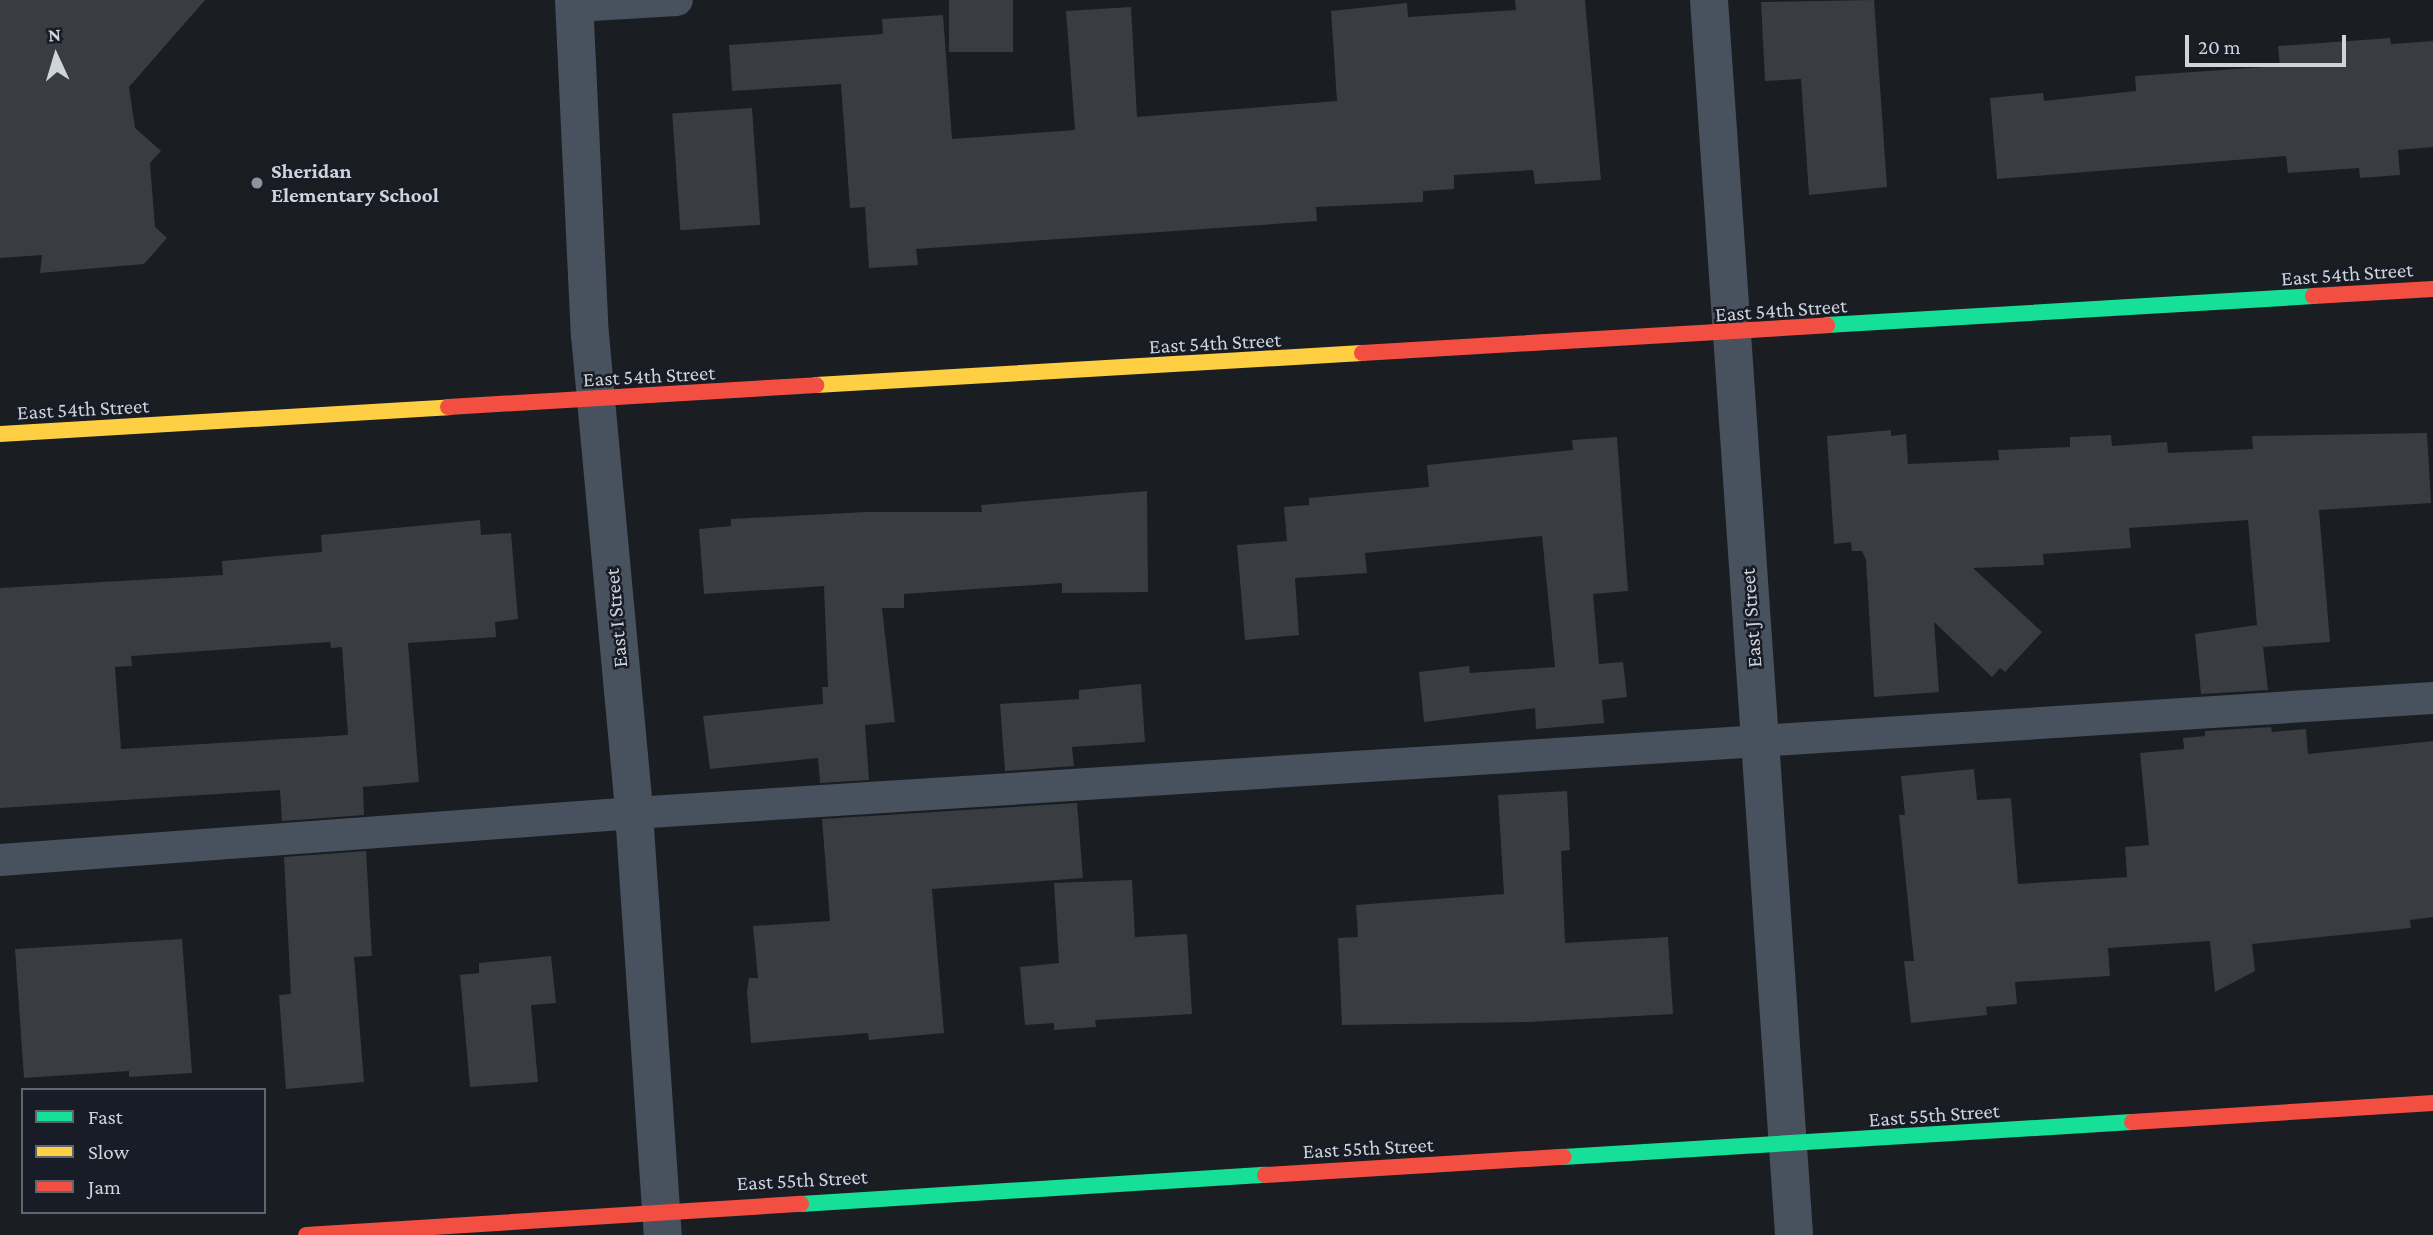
<!DOCTYPE html>
<style>
body{margin:0}
#map{position:relative;width:2433px;height:1235px;overflow:hidden;background:#1a1d22;font-family:"Crimson Pro",serif}
div>[style]{position:absolute}
.building>*{inset:0;background:#393c40;transform-origin:0 0}
.lane>*{height:32px;margin:-16px;padding:0 16px;transform-origin:16px;border-radius:16px;background:#48515e}
.street>*{height:38px;margin:-19px;padding:0 19px;transform-origin:19px;border-radius:19px;background:#48515e}
.fast>*{height:16px;margin:-8px;padding:0 8px;transform-origin:8px;border-radius:8px;background:#16e098}
.slow>*{height:16px;margin:-8px;padding:0 8px;transform-origin:8px;border-radius:8px;background:#ffcf43}
.jam>*{height:16px;margin:-8px;padding:0 8px;transform-origin:8px;border-radius:8px;background:#f24e42}
.dots>*{width:19px;height:19px;translate:-50% -50%;box-sizing:border-box;border:4px solid #171c26;border-radius:50%}
span{translate:-50% -50%;white-space:nowrap;text-align:center;line-height:1.15;-webkit-text-stroke:5px #171c26;paint-order:stroke}
.poi-label{font-size:21px;color:#cfd3da;font-weight:700}
.left{translate:0 -50%;text-align:left}
.street-label{font-size:21px;color:#cfd3da}
.legend{position:absolute;left:21px;top:1088px;width:245px;height:126px;box-sizing:border-box;background:#171c26;border:2px solid #61656e;margin:0;padding:9px 12px;list-style:none;font-size:21px;color:#cfd3da}
.legend li{display:flex;align-items:center;gap:14px;height:35px}
.legend b{width:35px;border:2px solid #61656e}
.north{position:absolute;left:21px;top:21px;width:70px;height:70px;-webkit-text-stroke:5px #171c26;paint-order:stroke;rotate:356deg;font-size:19px;font-weight:700;line-height:28px;text-align:center;color:#cfd3da}
.north::after{content:'';display:block;margin:auto;width:24px;height:32px;background:#cfd3da;clip-path:polygon(50% 0,100% 100%,50% 72%,0 100%)}
.scale{position:absolute;left:2185px;top:35px;width:161px;height:32px;box-sizing:border-box;border:4px solid #cfd3da;border-top:0;padding-left:9px;font-size:21px;line-height:24px;white-space:nowrap;color:#cfd3da;-webkit-text-stroke:5px #171c26;paint-order:stroke}
</style>
<div id="map">
<div class="building">
<i style="clip-path:polygon(0 0,205px 0,129px 87px,135px 128px,161px 151px,150px 163px,155px 227px,167px 238px,144px 264px,40px 273px,42px 255px,0 258px)"></i>
<i style="left:949px;top:0;width:64px;height:52px"></i>
<i style="clip-path:polygon(1515px 0,1585px 0,1601px 180px,1535px 184px,1533px 170px,1454px 175px,1454px 189px,1423px 191px,1423px 202px,1316px 207px,1317px 221px,916px 249px,918px 265px,869px 268px,865px 207px,850px 208px,841px 84px,732px 91px,729px 45px,883px 34px,882px 19px,943px 15px,952px 139px,1075px 130px,1066px 11px,1131px 7px,1137px 117px,1337px 101px,1331px 11px,1407px 3px,1408px 17px,1516px 10px)"></i>
<i style="clip-path:polygon(1874px 0,1887px 187px,1809px 195px,1801px 79px,1765px 81px,1761px 2px)"></i>
<i style="clip-path:polygon(2390px 38px,2391px 44px,2433px 41px,2433px 147px,2398px 150px,2400px 175px,2360px 178px,2359px 168px,2288px 173px,2286px 156px,1997px 179px,1990px 98px,2043px 93px,2044px 101px,2136px 91px,2135px 76px,2280px 66px,2278px 46px)"></i>
<i style="left:752px;top:108px;width:117px;height:80px;rotate:86deg"></i>
<i style="clip-path:polygon(1891px 430px,1891px 436px,1906px 434px,1908px 464px,1999px 460px,1998px 450px,2070px 447px,2070px 437px,2111px 435px,2112px 446px,2167px 442px,2168px 453px,2253px 449px,2252px 436px,2427px 433px,2431px 503px,2319px 510px,2330px 642px,2263px 647px,2268px 690px,2201px 694px,2195px 634px,2257px 625px,2248px 520px,2129px 528px,2131px 548px,2043px 554px,2044px 565px,1973px 568px,2042px 632px,2005px 672px,2000px 668px,1992px 677px,1934px 622px,1939px 692px,1874px 697px,1866px 560px,1862px 551px,1852px 551px,1851px 542px,1834px 544px,1827px 436px)"></i>
<i style="clip-path:polygon(1617px 437px,1628px 591px,1593px 594px,1599px 664px,1623px 662px,1627px 697px,1602px 700px,1604px 723px,1536px 729px,1535px 708px,1424px 722px,1419px 672px,1469px 666px,1470px 673px,1555px 667px,1542px 536px,1365px 553px,1367px 573px,1295px 578px,1299px 635px,1245px 640px,1237px 545px,1287px 541px,1284px 507px,1309px 505px,1309px 498px,1429px 487px,1427px 465px,1573px 450px,1572px 440px)"></i>
<i style="clip-path:polygon(1147px 491px,1148px 592px,1062px 593px,1062px 583px,904px 594px,904px 608px,882px 608px,895px 722px,865px 725px,869px 780px,820px 783px,818px 758px,710px 769px,703px 716px,823px 704px,822px 687px,828px 687px,824px 586px,704px 594px,699px 529px,731px 526px,731px 519px,866px 512px,982px 512px,981px 505px)"></i>
<i style="clip-path:polygon(evenodd,480px 520px,481px 535px,511px 533px,518px 619px,495px 622px,496px 637px,408px 643px,419px 782px,363px 787px,364px 815px,282px 821px,280px 790px,0 808px,0 588px,223px 575px,222px 561px,322px 552px,321px 535px,480px 520px,330px 642px,331px 648px,342px 647px,348px 735px,121px 749px,115px 667px,132px 666px,131px 656px,330px 642px)"></i>
<i style="clip-path:polygon(1141px 684px,1145px 742px,1072px 747px,1074px 766px,1005px 771px,1000px 704px,1079px 699px,1079px 690px)"></i>
<i style="clip-path:polygon(2271px 727px,2272px 732px,2306px 729px,2308px 754px,2433px 741px,2433px 917px,2410px 920px,2411px 928px,2252px 944px,2255px 971px,2215px 992px,2210px 941px,2108px 948px,2110px 976px,2015px 982px,2017px 1004px,1986px 1007px,1987px 1015px,1911px 1023px,1904px 961px,1914px 961px,1899px 815px,1905px 815px,1901px 776px,1974px 769px,1977px 800px,2011px 798px,2018px 884px,2127px 877px,2125px 847px,2149px 845px,2140px 753px,2184px 749px,2183px 738px,2205px 736px,2205px 731px)"></i>
<i style="clip-path:polygon(1567px 791px,1570px 850px,1561px 851px,1565px 943px,1668px 937px,1673px 1014px,1529px 1022px,1342px 1025px,1338px 938px,1358px 937px,1356px 905px,1504px 894px,1498px 795px)"></i>
<i style="clip-path:polygon(1077px 803px,1083px 878px,932px 889px,944px 1033px,869px 1040px,868px 1033px,751px 1043px,747px 992px,749px 978px,758px 978px,753px 926px,830px 921px,822px 819px)"></i>
<i style="clip-path:polygon(366px 851px,372px 956px,354px 957px,364px 1082px,286px 1089px,279px 995px,291px 994px,284px 857px)"></i>
<i style="clip-path:polygon(1132px 880px,1135px 937px,1187px 934px,1192px 1014px,1095px 1020px,1096px 1027px,1054px 1030px,1054px 1023px,1025px 1025px,1020px 967px,1059px 963px,1054px 883px)"></i>
<i style="clip-path:polygon(182px 939px,192px 1073px,129px 1077px,129px 1071px,24px 1078px,15px 949px)"></i>
<i style="clip-path:polygon(551px 956px,556px 1003px,531px 1005px,538px 1082px,470px 1087px,460px 975px,479px 973px,479px 963px)"></i>
</div>
<div class="lane">
<i style="left:575px;top:6px;width:102px;rotate:-3.4deg"></i>
<i style="left:0;top:860px;width:636px;rotate:-4.24deg"></i>
<i style="left:634px;top:813px;width:1803px;rotate:-3.66deg"></i>
</div>
<div class="street">
<i style="left:574px;top:0;width:335px;rotate:87.3deg"></i>
<i style="left:590px;top:335px;width:480px;rotate:84.7deg"></i>
<i style="left:634px;top:813px;width:423px;rotate:86.1deg"></i>
<i style="left:1709px;top:0;width:1238px;rotate:86.06deg"></i>
</div>
<div class="fast">
<i style="left:1827px;top:325px;width:487px;rotate:-3.4deg"></i>
<i style="left:1563px;top:1157px;width:570px;rotate:-3.52deg"></i>
<i style="left:801px;top:1204px;width:465px;rotate:-3.6deg"></i>
</div>
<div class="slow">
<i style="left:816px;top:385px;width:547px;rotate:-3.35deg"></i>
<i style="left:0;top:434px;width:449px;rotate:-3.4deg"></i>
</div>
<div class="jam">
<i style="left:2313px;top:296px;width:120px;rotate:-3.3deg"></i>
<i style="left:1362px;top:353px;width:466px;rotate:-3.4deg"></i>
<i style="left:448px;top:407px;width:369px;rotate:-3.4deg"></i>
<i style="left:2132px;top:1122px;width:302px;rotate:-3.6deg"></i>
<i style="left:1265px;top:1175px;width:299px;rotate:-3.5deg"></i>
<i style="left:306px;top:1235px;width:496px;rotate:-3.6deg"></i>
</div>
<div class="dots">
<i style="left:257px;top:183px;background:#90939a"></i>
</div>
<div class="poi-label">
<span class="left" style="left:271px;top:183px">Sheridan<br>Elementary School</span>
</div>
<div class="street-label">
<span style="left:2347px;top:274px;rotate:-4deg">East 54th Street</span>
<span style="left:1781px;top:310px;rotate:-4deg">East 54th Street</span>
<span style="left:1215px;top:343px;rotate:-3deg">East 54th Street</span>
<span style="left:649px;top:376px;rotate:-3deg">East 54th Street</span>
<span style="left:83px;top:409px;rotate:-3deg">East 54th Street</span>
<span style="left:616px;top:618px;rotate:-95deg">East I Street</span>
<span style="left:1751px;top:618px;rotate:-94deg">East J Street</span>
<span style="left:1934px;top:1115px;rotate:-4deg">East 55th Street</span>
<span style="left:1368px;top:1148px;rotate:-3deg">East 55th Street</span>
<span style="left:802px;top:1180px;rotate:-3deg">East 55th Street</span>
</div>
<ul class="legend">
<li><b style="height:9px;background:#16e098"></b>Fast</li>
<li><b style="height:9px;background:#ffcf43"></b>Slow</li>
<li><b style="height:9px;background:#f24e42"></b>Jam</li>
</ul>
<div class="north">N</div>
<div class="scale">20 m</div>
</div>
